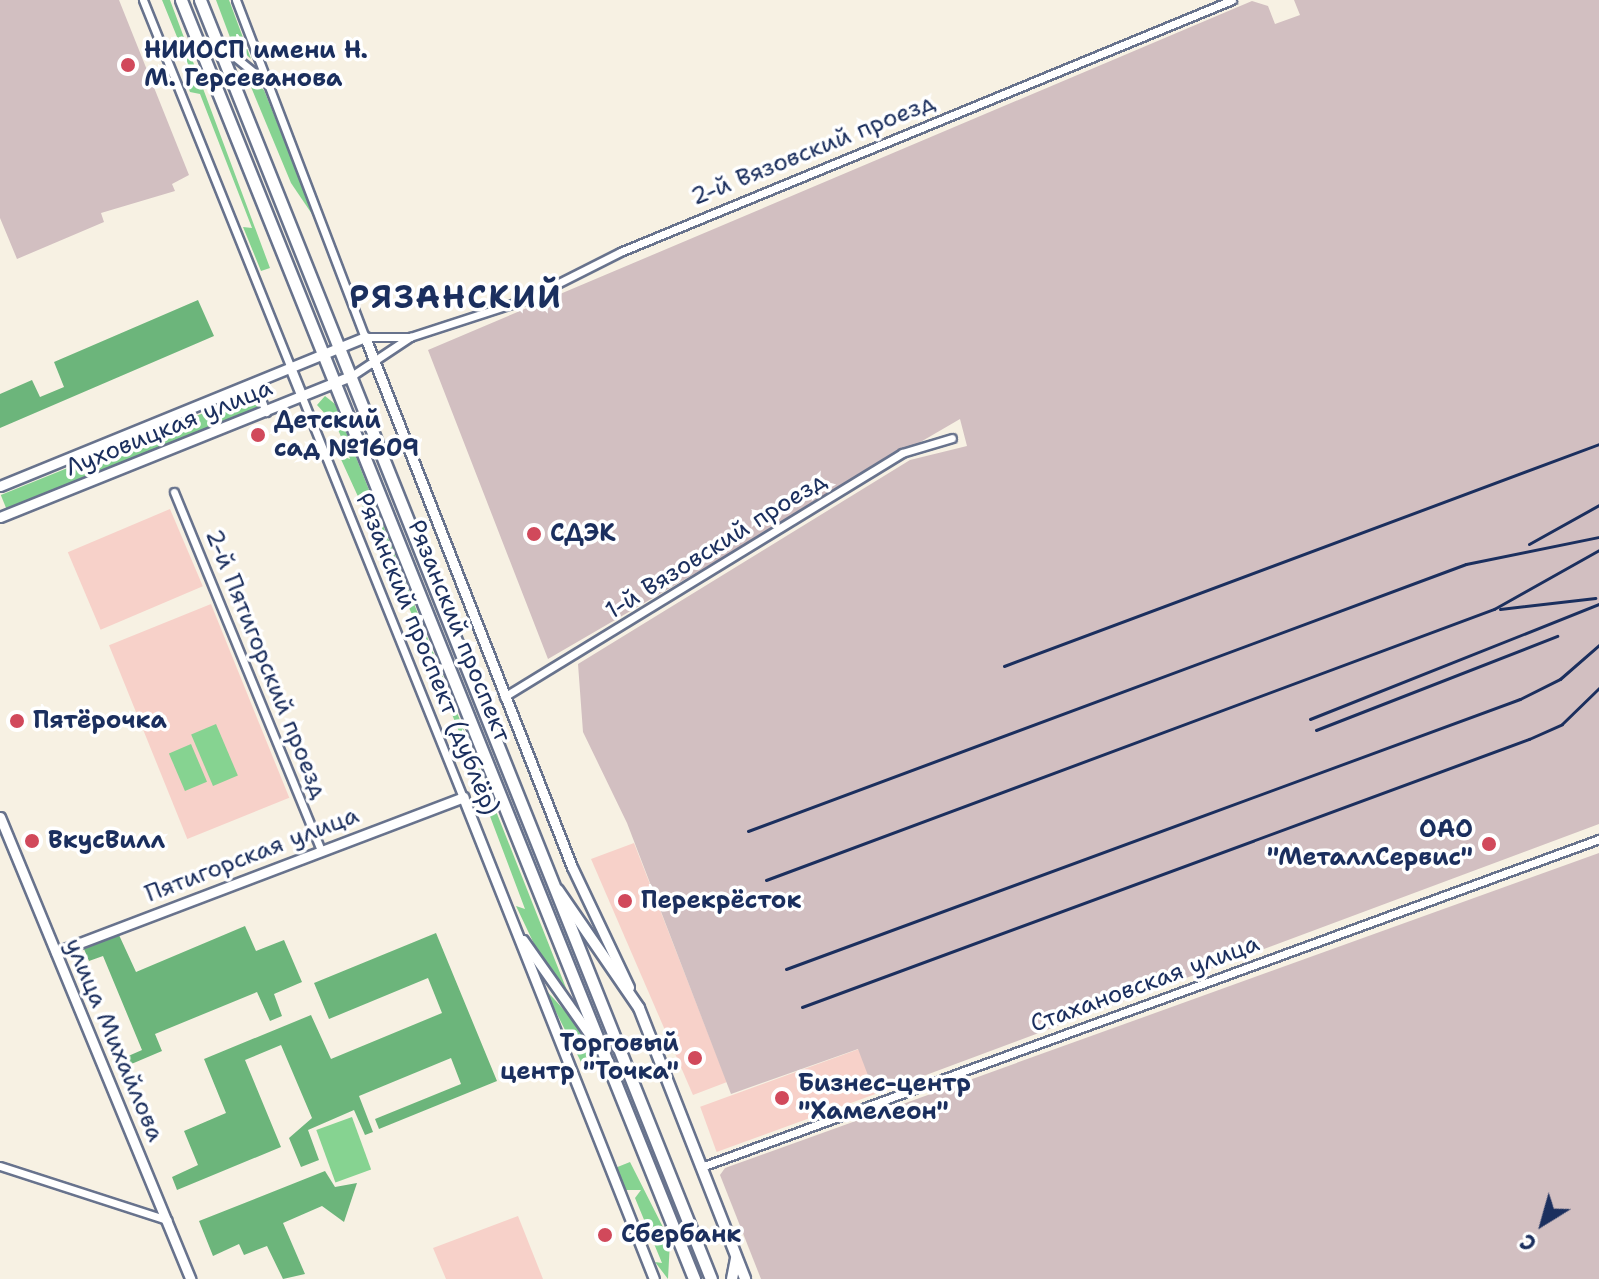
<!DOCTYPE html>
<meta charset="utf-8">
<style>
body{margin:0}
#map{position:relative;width:1599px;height:1279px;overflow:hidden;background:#f7f1e3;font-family:"Shantell Sans",sans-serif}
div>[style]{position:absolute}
.built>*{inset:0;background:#f7d1c9;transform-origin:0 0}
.industrial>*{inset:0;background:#d2bfc1}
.green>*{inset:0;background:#86d391;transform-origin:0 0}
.forest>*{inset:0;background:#6cb57b}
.roads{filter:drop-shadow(2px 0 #68738d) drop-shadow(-2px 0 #68738d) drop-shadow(0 2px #68738d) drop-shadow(0 -2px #68738d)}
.minor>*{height:7px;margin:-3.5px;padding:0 3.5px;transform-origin:3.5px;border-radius:3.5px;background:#fff}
.tertiary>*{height:9px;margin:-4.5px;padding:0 4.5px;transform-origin:4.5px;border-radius:4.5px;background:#fff}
.secondary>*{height:10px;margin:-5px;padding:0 5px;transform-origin:5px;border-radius:5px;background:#fff}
.primary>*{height:11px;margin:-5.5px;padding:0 5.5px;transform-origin:5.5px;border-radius:5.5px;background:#fff}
.rail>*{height:3px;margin:-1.5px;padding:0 1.5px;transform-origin:1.5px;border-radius:1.5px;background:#1b2f5e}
.dots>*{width:22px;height:22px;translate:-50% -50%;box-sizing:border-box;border:4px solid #fff;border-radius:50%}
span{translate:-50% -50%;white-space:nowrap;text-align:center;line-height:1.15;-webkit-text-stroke:7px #fff;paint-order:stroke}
.poi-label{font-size:24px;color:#1b2f5e;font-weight:700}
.left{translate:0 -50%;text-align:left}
.right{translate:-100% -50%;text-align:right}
.street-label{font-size:24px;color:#1b2f5e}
.district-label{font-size:32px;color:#1b2f5e;font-weight:700;letter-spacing:2px}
.north{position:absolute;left:1503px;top:1183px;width:80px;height:80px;-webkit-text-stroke:6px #fff;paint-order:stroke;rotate:217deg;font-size:22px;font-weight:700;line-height:32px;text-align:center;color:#1b2f5e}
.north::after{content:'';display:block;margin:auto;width:28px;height:36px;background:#1b2f5e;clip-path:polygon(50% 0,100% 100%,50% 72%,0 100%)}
</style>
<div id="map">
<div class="built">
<i style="left:170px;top:509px;width:84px;height:111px;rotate:67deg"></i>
<i style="left:211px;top:604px;width:209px;height:110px;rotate:68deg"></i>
<i style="clip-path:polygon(634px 843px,727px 1082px,693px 1095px,591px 859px)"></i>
<i style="left:859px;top:1049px;width:48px;height:169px;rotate:70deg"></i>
<i style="clip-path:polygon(518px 1216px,543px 1279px,446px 1279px,433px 1248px)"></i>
</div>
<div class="industrial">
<i style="clip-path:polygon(0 0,119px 0,189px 175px,172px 184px,175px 191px,101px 213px,104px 222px,17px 259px,0 218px)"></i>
<i style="clip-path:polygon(1294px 0,1599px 0,1599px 824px,875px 1094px,858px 1049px,731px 1094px,627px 823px,583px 732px,578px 664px,910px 460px,967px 446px,960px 419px,548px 659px,428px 350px,1252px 1px,1268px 6px,1275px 24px,1300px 15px)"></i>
<i style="clip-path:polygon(1599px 853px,1599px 1279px,761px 1279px,720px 1175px,725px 1168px)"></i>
</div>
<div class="green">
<i style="clip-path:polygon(162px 0,170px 0,270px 268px,261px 271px,243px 227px,252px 228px,200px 94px,190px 92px,187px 84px,197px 86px)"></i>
<i style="clip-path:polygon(216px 0,229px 0,251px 59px,231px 40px)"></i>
<i style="clip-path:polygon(246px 75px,264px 90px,316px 220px,291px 183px)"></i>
<i style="left:253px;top:393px;width:16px;height:272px;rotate:68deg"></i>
<i style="clip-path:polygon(325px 396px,335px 404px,568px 993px,547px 971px,516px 906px,525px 909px,474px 774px,454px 743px,465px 747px,415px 621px,339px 455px,350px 459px,337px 427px,317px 405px)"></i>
<i style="left:216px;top:724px;width:56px;height:27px;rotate:67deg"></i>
<i style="left:191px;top:744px;width:41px;height:24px;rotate:67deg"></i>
<i style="clip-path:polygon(544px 988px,575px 1022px,595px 1061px,583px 1066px)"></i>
<i style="left:352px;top:1117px;width:56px;height:38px;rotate:70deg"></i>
<i style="clip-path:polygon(630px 1162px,670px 1241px,668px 1279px,655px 1262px,662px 1263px,635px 1198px,641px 1190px,624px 1190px,615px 1168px)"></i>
</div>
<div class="forest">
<i style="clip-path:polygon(198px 300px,214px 336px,0 428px,0 394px,32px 380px,40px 397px,64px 387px,54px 362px)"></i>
<i style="clip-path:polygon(245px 926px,256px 951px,284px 940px,302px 982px,274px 994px,282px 1016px,270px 1021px,257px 992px,155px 1034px,162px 1051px,129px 1065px,126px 1057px,142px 1050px,103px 956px,89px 961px,84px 949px,119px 935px,136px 972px)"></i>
<i style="clip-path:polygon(436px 933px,497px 1081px,379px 1129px,375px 1119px,461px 1084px,451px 1058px,359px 1096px,373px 1132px,365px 1135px,354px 1110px,308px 1130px,319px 1160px,301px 1167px,289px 1138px,312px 1118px,281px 1045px,245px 1060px,281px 1147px,177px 1190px,172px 1177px,198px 1165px,184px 1131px,226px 1113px,204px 1059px,311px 1015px,331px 1059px,442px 1013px,428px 978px,329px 1019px,314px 983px)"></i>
<i style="clip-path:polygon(325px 1171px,335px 1187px,357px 1183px,344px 1222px,322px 1206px,283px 1223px,305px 1274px,283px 1279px,267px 1246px,244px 1255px,239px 1244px,213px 1256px,199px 1221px)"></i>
</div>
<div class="roads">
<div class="minor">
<i style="left:143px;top:0;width:398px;rotate:68.1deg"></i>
<i style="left:236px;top:0;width:361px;rotate:69.1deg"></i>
<i style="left:365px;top:337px;width:45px"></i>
<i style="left:219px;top:44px;width:63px;rotate:39.2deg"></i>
<i style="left:353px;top:375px;width:69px;rotate:-33.7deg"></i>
<i style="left:410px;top:337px;width:123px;rotate:-18deg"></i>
<i style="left:527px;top:299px;width:104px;rotate:-26.8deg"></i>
<i style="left:620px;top:252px;width:662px;rotate:-22.38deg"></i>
<i style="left:256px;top:386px;width:28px;rotate:69deg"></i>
<i style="left:302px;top:397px;width:431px;rotate:68.1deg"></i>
<i style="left:174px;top:492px;width:387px;rotate:67.7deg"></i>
<i style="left:504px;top:697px;width:467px;rotate:-31.5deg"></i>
<i style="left:902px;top:453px;width:52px;rotate:-16.7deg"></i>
<i style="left:0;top:1166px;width:176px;rotate:17.9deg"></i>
<i style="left:704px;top:1166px;width:953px;rotate:-20.07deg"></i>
</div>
<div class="tertiary">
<i style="left:292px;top:372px;width:27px;rotate:68deg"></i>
<i style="left:0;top:486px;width:394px;rotate:-22.2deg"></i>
<i style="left:365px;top:337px;width:569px;rotate:68.67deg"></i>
<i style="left:572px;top:867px;width:133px;rotate:64.6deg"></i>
<i style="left:0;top:517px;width:380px;rotate:-21.9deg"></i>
<i style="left:0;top:817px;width:500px;rotate:67.6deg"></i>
<i style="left:523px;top:940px;width:125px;rotate:54.8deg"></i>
<i style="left:56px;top:952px;width:436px;rotate:-20.8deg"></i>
<i style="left:463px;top:797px;width:518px;rotate:68.38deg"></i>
</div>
<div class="secondary">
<i style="left:558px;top:890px;width:143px;rotate:55.5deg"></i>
<i style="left:639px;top:1008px;width:291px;rotate:68.6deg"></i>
<i style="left:732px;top:1279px;width:21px;rotate:-79deg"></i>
</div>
<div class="primary">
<i style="left:181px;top:0;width:1378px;rotate:68.14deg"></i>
<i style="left:200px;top:0;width:1377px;rotate:68.22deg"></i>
</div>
</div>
<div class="rail">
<i style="left:1529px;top:544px;width:80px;rotate:-29.1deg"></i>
<i style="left:1500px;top:609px;width:96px;rotate:-6.6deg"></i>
<i style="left:1004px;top:666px;width:635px;rotate:-20.46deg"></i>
<i style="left:1310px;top:719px;width:311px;rotate:-21.7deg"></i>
<i style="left:1316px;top:730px;width:259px;rotate:-21.3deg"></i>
<i style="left:748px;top:831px;width:766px;rotate:-20.4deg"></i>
<i style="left:1466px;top:564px;width:136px;rotate:-11.5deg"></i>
<i style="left:766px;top:880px;width:777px;rotate:-20.42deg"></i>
<i style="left:1494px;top:609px;width:120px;rotate:-29.3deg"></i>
<i style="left:786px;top:969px;width:782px;rotate:-20.2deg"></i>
<i style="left:1520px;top:699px;width:45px;rotate:-26.6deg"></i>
<i style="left:1560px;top:679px;width:52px;rotate:-41.1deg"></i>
<i style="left:802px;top:1007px;width:775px;rotate:-20.24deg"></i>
<i style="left:1529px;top:739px;width:36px;rotate:-24deg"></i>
<i style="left:1562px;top:724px;width:52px;rotate:-44.2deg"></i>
</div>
<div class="dots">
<i style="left:128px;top:65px;background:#d1495b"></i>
<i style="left:258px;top:435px;background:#d1495b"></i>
<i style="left:534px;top:534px;background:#d1495b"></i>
<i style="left:17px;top:721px;background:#d1495b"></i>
<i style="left:32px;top:841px;background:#d1495b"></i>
<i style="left:1489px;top:844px;background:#d1495b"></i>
<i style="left:625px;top:901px;background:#d1495b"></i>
<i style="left:695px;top:1058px;background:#d1495b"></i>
<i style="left:782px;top:1098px;background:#d1495b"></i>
<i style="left:605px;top:1235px;background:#d1495b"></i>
</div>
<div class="poi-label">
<span class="left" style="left:144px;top:65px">НИИОСП имени Н.<br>М. Герсеванова</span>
<span class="left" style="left:274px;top:435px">Детский<br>сад №1609</span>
<span class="left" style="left:550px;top:534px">СДЭК</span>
<span class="left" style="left:33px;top:721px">Пятёрочка</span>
<span class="right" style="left:1473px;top:844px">ОАО<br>"МеталлСервис"</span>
<span class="left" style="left:48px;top:841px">ВкусВилл</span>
<span class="left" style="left:641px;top:901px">Перекрёсток</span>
<span class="right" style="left:679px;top:1058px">Торговый<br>центр "Точка"</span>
<span class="left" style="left:798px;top:1098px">Бизнес-центр<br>"Хамелеон"</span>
<span class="left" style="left:621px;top:1235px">Сбербанк</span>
</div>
<div class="street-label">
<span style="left:813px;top:150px;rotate:-22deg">2-й Вязовский проезд</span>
<span style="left:169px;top:428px;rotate:-22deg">Луховицкая улица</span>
<span style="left:716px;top:546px;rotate:-32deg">1-й Вязовский проезд</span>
<span style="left:459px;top:631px;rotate:68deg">Рязанский проспект</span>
<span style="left:427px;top:654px;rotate:68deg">Рязанский проспект (дублёр)</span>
<span style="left:266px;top:664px;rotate:68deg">2-й Пятигорский проезд</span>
<span style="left:252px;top:855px;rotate:-21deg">Пятигорская улица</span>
<span style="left:1145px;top:984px;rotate:-20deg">Стахановская улица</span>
<span style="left:114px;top:1040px;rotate:67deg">улица Михайлова</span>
</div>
<div class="district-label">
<span style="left:456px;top:297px">РЯЗАНСКИЙ</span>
</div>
<div class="north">С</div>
</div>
